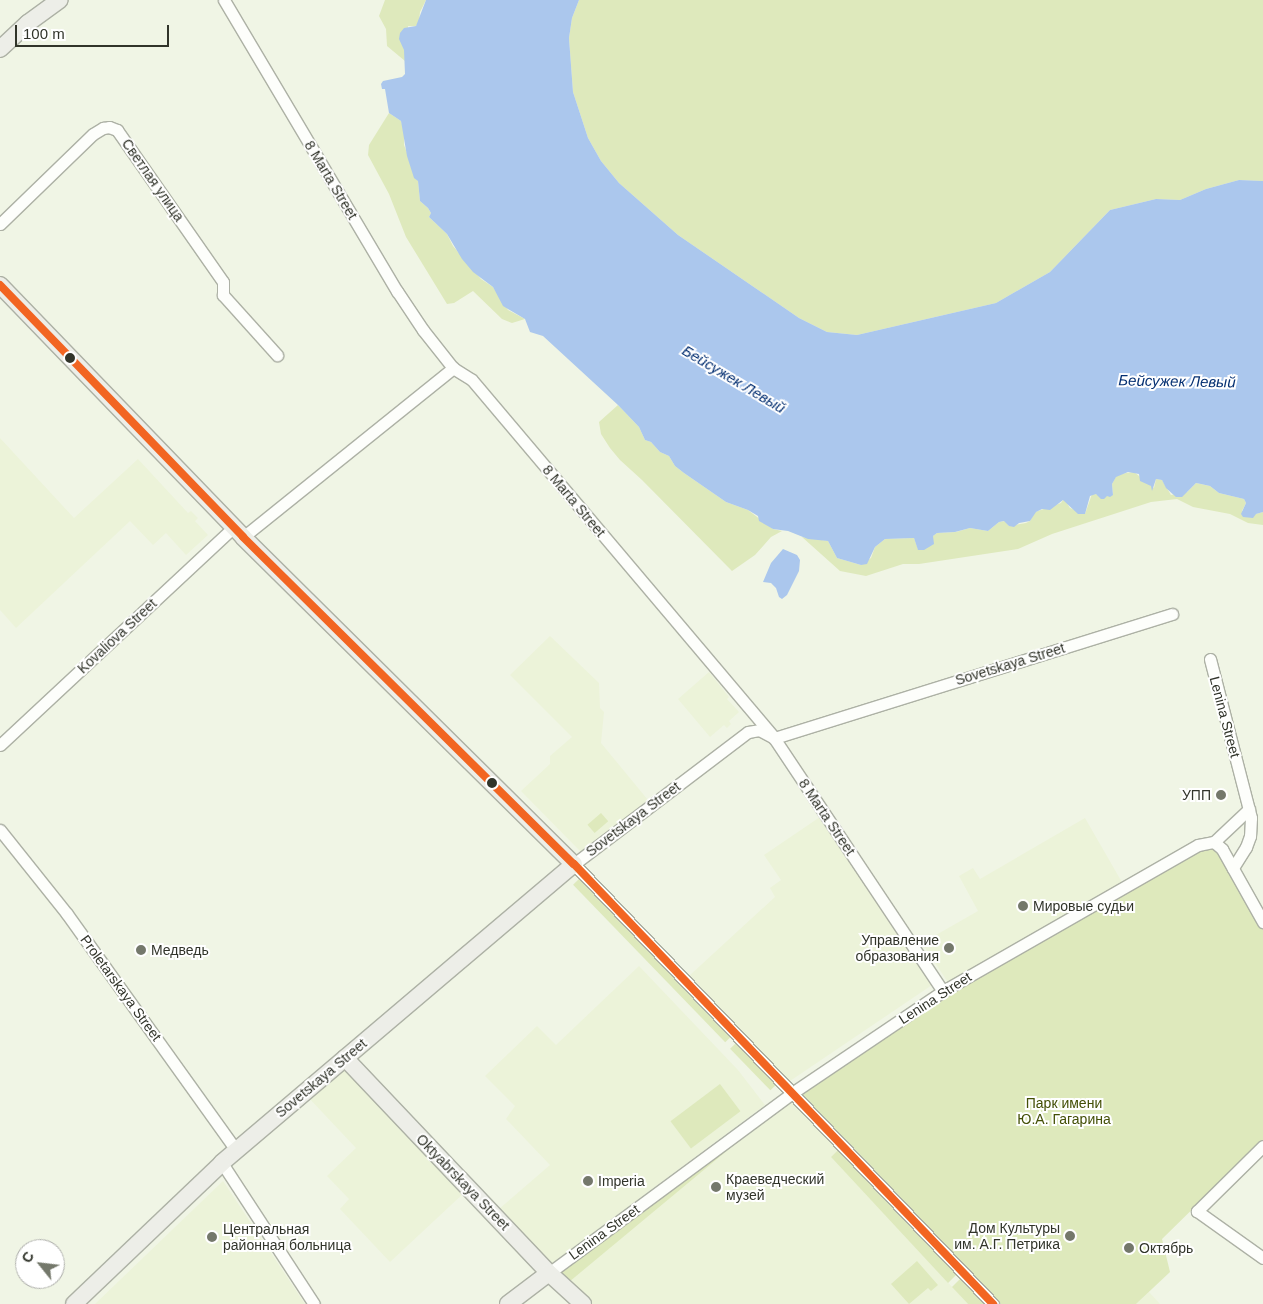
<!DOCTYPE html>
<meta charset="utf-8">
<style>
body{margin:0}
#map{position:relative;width:1263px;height:1304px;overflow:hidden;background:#f0f5e5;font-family:Helvetica,sans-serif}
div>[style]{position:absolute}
.built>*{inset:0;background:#ecf3d9}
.green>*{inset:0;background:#dee9bc;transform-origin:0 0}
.water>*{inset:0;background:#abc7ed}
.roads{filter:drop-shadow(1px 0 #adb1a5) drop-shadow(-1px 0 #adb1a5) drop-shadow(0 1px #adb1a5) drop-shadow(0 -1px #adb1a5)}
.street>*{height:11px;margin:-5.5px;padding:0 5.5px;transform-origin:5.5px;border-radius:5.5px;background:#fdfefb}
.secondary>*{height:16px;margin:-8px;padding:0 8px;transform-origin:8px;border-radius:8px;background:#edeee8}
.bus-1>*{height:8px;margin:-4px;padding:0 4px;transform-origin:4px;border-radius:4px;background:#f26522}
.dots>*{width:14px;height:14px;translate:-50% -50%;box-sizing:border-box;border:2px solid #fff;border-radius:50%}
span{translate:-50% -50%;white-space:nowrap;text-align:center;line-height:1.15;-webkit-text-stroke:4px #fff;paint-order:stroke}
.street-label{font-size:14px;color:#31342a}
.poi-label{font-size:14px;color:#31342a}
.right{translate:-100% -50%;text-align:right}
.left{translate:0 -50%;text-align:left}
.park-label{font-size:14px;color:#434f06}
.water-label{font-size:15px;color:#053072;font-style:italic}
.north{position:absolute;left:15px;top:1239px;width:50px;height:50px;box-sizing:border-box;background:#fff;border:1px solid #adaeaa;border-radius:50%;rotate:299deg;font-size:14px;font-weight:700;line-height:20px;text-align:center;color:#31342a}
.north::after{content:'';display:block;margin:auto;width:18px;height:22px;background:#74786b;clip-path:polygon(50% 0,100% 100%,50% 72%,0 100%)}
.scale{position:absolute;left:15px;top:25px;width:154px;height:22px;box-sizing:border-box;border:2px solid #31342a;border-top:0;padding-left:6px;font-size:15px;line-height:18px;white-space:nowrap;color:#31342a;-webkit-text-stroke:4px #fff;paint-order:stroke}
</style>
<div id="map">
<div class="built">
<i style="clip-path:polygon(0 438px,74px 518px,138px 459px,188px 513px,191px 511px,198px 518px,195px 521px,208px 535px,186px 555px,166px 533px,153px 545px,130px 521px,16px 628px,0 610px)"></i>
<i style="clip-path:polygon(550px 636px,599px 683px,600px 708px,604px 712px,601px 743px,648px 800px,581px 852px,521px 791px,550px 764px,550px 756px,572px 737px,510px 675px)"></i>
<i style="clip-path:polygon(709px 672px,729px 697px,727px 699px,739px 712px,729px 721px,731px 724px,727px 728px,724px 725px,710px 737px,678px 699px)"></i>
<i style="clip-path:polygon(820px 817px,932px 985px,790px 1081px,689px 976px,775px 897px,770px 888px,781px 880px,764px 855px)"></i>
<i style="clip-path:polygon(1085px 818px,1123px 884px,949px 984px,922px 943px,978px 911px,959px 876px,973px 868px,980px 879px)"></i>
<i style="clip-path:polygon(639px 966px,738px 1070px,765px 1105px,551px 1264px,498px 1210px,550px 1165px,506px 1119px,515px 1106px,485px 1076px,537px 1026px,556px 1045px)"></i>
<i style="clip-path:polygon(345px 1064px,465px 1192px,390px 1262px,340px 1209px,349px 1199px,327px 1176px,356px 1148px,307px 1096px)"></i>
<i style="clip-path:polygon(792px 1096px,802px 1107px,799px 1110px,838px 1150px,831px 1157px,968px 1304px,592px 1304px,556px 1271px)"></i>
<i style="clip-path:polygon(223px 1181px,305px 1304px,95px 1304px,120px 1280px)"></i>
<i style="clip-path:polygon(1149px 1292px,1160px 1304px,1136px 1304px)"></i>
</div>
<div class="green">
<i style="clip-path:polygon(385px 0,426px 0,420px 12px,419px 22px,416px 26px,408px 26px,405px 61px,387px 46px,386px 29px,379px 16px)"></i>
<i style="clip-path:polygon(579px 0,1263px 0,1263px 181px,1239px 180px,1206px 189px,1180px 200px,1156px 199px,1110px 210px,1050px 272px,996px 303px,857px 335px,827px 332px,799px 318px,678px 235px,619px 183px,601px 161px,588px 138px,573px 92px,569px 38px,572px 18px)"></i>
<i style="clip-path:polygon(389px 113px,401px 121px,404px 131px,404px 145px,418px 181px,420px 201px,428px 208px,431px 213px,429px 217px,447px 234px,453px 246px,481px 279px,493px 287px,508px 310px,525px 319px,512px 323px,502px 319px,473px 291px,454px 303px,447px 304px,406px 237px,389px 194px,368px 155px,369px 145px)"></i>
<i style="clip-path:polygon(618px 405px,639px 427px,645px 440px,651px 442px,660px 452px,669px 456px,675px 466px,684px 473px,726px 502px,748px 510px,773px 529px,782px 531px,771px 537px,755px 555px,732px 571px,642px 480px,620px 460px,610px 448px,601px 434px,599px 422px)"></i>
<i style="clip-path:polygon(1134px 472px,1154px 488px,1156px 479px,1162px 480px,1171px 495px,1187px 492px,1196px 483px,1210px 486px,1219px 493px,1244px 499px,1246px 503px,1242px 511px,1256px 514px,1263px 512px,1263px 525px,1248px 523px,1230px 514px,1193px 507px,1177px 499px,1151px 502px,1052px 534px,1018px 549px,919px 564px,903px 564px,866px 576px,840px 571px,802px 537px,828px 541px,837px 558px,861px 565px,871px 558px,875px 547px,885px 539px,914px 538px,918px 549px,933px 540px,933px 536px,937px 533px,956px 532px,970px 528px,988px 531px,999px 522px,1005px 521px,1009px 526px,1026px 523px,1030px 521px,1035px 512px,1061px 503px,1063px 500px,1065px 500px,1070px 508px,1085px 514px,1092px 494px,1113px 495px,1112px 484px,1116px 476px,1119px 474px)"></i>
<i style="left:601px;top:813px;width:11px;height:18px;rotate:49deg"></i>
<i style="clip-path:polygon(1213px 848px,1218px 851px,1263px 928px,1263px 1140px,1162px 1239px,1170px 1272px,1136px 1304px,1001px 1304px,800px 1093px,946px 995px,1200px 849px)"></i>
<i style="left:581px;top:877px;width:219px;height:11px;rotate:46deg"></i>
<i style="left:738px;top:1041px;width:58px;height:11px;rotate:46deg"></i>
<i style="left:720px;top:1084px;width:34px;height:62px;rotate:53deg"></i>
<i style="clip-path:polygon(802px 1107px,959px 1272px,948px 1283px,831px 1157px,838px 1150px,799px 1109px)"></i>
<i style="clip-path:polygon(726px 1145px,729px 1149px,569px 1282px,556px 1271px)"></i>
<i style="clip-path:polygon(917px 1261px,938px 1285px,931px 1291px,928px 1288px,909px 1304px,891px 1284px)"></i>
<i style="clip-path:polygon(963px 1276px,990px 1304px,968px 1304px,952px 1287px)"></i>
</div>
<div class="water">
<i style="clip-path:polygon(426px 0,579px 0,572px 18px,569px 38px,573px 92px,588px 138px,601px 161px,619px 183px,678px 235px,799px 318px,827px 332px,857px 335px,996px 303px,1050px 272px,1110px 210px,1156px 199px,1180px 200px,1206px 189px,1239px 180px,1263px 181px,1263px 512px,1256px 514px,1253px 518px,1243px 517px,1241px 514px,1246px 503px,1244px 499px,1219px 493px,1210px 486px,1201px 484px,1196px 483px,1182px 497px,1176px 497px,1166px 488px,1162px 480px,1156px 479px,1152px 491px,1151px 486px,1140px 481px,1139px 474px,1128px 472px,1116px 477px,1112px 484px,1113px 495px,1110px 497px,1107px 496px,1104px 499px,1101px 499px,1096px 494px,1090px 496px,1085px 514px,1078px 514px,1063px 500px,1050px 510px,1042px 509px,1036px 512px,1030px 521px,1019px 523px,1014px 527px,1009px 526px,1004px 521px,999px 522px,988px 531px,970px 528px,955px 532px,937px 533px,933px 536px,934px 544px,924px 550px,918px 550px,914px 538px,885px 539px,875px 547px,867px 564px,861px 565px,837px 558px,828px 541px,808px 539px,788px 531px,773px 529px,759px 521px,758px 516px,748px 510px,726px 502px,684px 473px,675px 466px,669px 456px,660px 452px,651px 442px,645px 440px,639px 427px,618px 405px,543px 336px,530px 332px,525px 319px,503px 306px,493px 287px,473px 272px,462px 259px,447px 234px,429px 217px,431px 213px,428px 208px,420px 201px,418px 181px,414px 178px,407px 156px,401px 121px,389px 113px,385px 89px,382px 89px,381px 84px,383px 81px,402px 77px,405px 74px,404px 50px,399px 39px,400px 33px,404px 28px,416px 26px)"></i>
<i style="clip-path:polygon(783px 549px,797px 555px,800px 560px,799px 571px,787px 595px,782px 599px,779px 597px,776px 588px,771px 583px,763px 582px,771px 563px)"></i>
</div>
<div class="roads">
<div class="street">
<i style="left:224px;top:0;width:339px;rotate:59.3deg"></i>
<i style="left:397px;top:291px;width:47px;rotate:56.3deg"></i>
<i style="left:423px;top:330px;width:48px;rotate:51.7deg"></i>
<i style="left:453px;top:368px;width:22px;rotate:32deg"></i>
<i style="left:472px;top:380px;width:468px;rotate:49.8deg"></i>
<i style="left:774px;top:738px;width:304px;rotate:56.3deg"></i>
<i style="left:0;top:224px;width:129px;rotate:-44.1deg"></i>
<i style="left:93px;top:134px;width:12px;rotate:-31deg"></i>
<i style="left:103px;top:128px;width:6px;rotate:-9deg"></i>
<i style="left:109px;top:127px;width:9px;rotate:21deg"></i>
<i style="left:117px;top:130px;width:185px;rotate:55.1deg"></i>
<i style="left:223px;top:282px;width:13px;rotate:90deg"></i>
<i style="left:223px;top:295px;width:81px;rotate:48deg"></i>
<i style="left:243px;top:537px;width:270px;rotate:-38.8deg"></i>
<i style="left:1210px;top:659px;width:164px;rotate:75.5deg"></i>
<i style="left:1251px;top:818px;width:18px;rotate:93deg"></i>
<i style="left:1250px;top:836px;width:12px;rotate:110deg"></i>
<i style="left:1246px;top:847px;width:25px;rotate:122deg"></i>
<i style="left:0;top:745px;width:320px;rotate:-43deg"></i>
<i style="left:0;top:830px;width:107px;rotate:51.4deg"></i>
<i style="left:67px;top:914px;width:290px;rotate:54.4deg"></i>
<i style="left:1214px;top:842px;width:11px;rotate:41deg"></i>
<i style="left:1222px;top:849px;width:84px;rotate:60.7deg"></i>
<i style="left:1263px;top:1146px;width:93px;rotate:135.4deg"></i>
<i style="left:1197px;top:1211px;width:81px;rotate:35.5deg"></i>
<i style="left:222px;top:1163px;width:168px;rotate:56.9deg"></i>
<i style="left:549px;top:1273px;width:302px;rotate:-36.5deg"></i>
<i style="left:792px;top:1093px;width:182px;rotate:-34deg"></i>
<i style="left:943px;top:991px;width:294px;rotate:-29.8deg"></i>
<i style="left:1198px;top:845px;width:16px;rotate:-11deg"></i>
<i style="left:1214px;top:842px;width:48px;rotate:-43.3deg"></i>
<i style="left:993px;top:1304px;width:608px;rotate:-133.6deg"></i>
<i style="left:574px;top:864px;width:218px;rotate:-37.2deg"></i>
<i style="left:748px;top:732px;width:11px;rotate:-10deg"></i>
<i style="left:759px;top:730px;width:17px;rotate:28deg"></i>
<i style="left:774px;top:738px;width:417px;rotate:-17.3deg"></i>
</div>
<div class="secondary">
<i style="left:0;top:49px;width:38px;rotate:-43deg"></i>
<i style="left:28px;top:23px;width:39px;rotate:-36deg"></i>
<i style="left:0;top:285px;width:350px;rotate:46deg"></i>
<i style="left:243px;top:537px;width:465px;rotate:44.7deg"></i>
<i style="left:574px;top:864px;width:462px;rotate:139.7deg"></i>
<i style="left:222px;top:1163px;width:204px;rotate:136.4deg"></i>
<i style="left:345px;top:1058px;width:296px;rotate:46.5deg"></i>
<i style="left:549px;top:1273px;width:46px;rotate:42.4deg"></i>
<i style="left:508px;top:1304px;width:51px;rotate:-37.1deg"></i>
</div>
</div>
<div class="bus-1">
<i style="left:0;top:285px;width:350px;rotate:46deg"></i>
<i style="left:243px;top:537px;width:465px;rotate:44.7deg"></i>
<i style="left:574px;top:864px;width:608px;rotate:46.4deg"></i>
</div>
<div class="dots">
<i style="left:70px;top:358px;background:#31342a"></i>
<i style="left:492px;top:783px;background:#31342a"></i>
<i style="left:1221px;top:795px;background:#74786b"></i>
<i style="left:1023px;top:906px;background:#74786b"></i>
<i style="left:949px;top:948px;background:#74786b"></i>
<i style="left:141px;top:950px;background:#74786b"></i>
<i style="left:588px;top:1181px;background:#74786b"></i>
<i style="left:716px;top:1187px;background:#74786b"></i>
<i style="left:1070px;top:1236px;background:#74786b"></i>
<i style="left:212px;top:1237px;background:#74786b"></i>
<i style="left:1129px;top:1248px;background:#74786b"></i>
</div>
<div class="street-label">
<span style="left:153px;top:180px;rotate:55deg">Светлая улица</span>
<span style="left:331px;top:180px;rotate:59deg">8 Marta Street</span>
<span style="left:574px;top:501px;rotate:50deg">8 Marta Street</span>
<span style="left:117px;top:636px;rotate:-43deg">Kovaliova Street</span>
<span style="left:1010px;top:664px;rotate:-17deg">Sovetskaya Street</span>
<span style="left:1225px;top:717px;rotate:75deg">Lenina Street</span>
<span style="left:827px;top:817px;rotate:56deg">8 Marta Street</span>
<span style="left:633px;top:819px;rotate:-37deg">Sovetskaya Street</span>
<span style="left:121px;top:988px;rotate:54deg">Proletarskaya Street</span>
<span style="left:935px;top:998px;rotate:-33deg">Lenina Street</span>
<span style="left:321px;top:1078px;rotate:-40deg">Sovetskaya Street</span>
<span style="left:463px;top:1182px;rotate:46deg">Oktyabrskaya Street</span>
<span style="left:604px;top:1232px;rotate:-36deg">Lenina Street</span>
</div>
<div class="poi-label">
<span class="right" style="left:1211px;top:795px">УПП</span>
<span class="left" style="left:1033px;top:906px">Мировые судьи</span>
<span class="right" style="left:939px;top:948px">Управление<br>образования</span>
<span class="left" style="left:151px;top:950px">Медведь</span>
<span class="left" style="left:726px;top:1187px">Краеведческий<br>музей</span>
<span class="left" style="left:598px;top:1181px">Imperia</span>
<span class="right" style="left:1060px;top:1236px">Дом Культуры<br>им. А.Г. Петрика</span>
<span class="left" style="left:223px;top:1237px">Центральная<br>районная больница</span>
<span class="left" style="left:1139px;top:1248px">Октябрь</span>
</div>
<div class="park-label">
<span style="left:1064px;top:1111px">Парк имени<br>Ю.А. Гагарина</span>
</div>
<div class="water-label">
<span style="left:734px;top:379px;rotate:31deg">Бейсужек Левый</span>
<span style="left:1177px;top:381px;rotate:1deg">Бейсужек Левый</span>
</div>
<div class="north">С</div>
<div class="scale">100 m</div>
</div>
